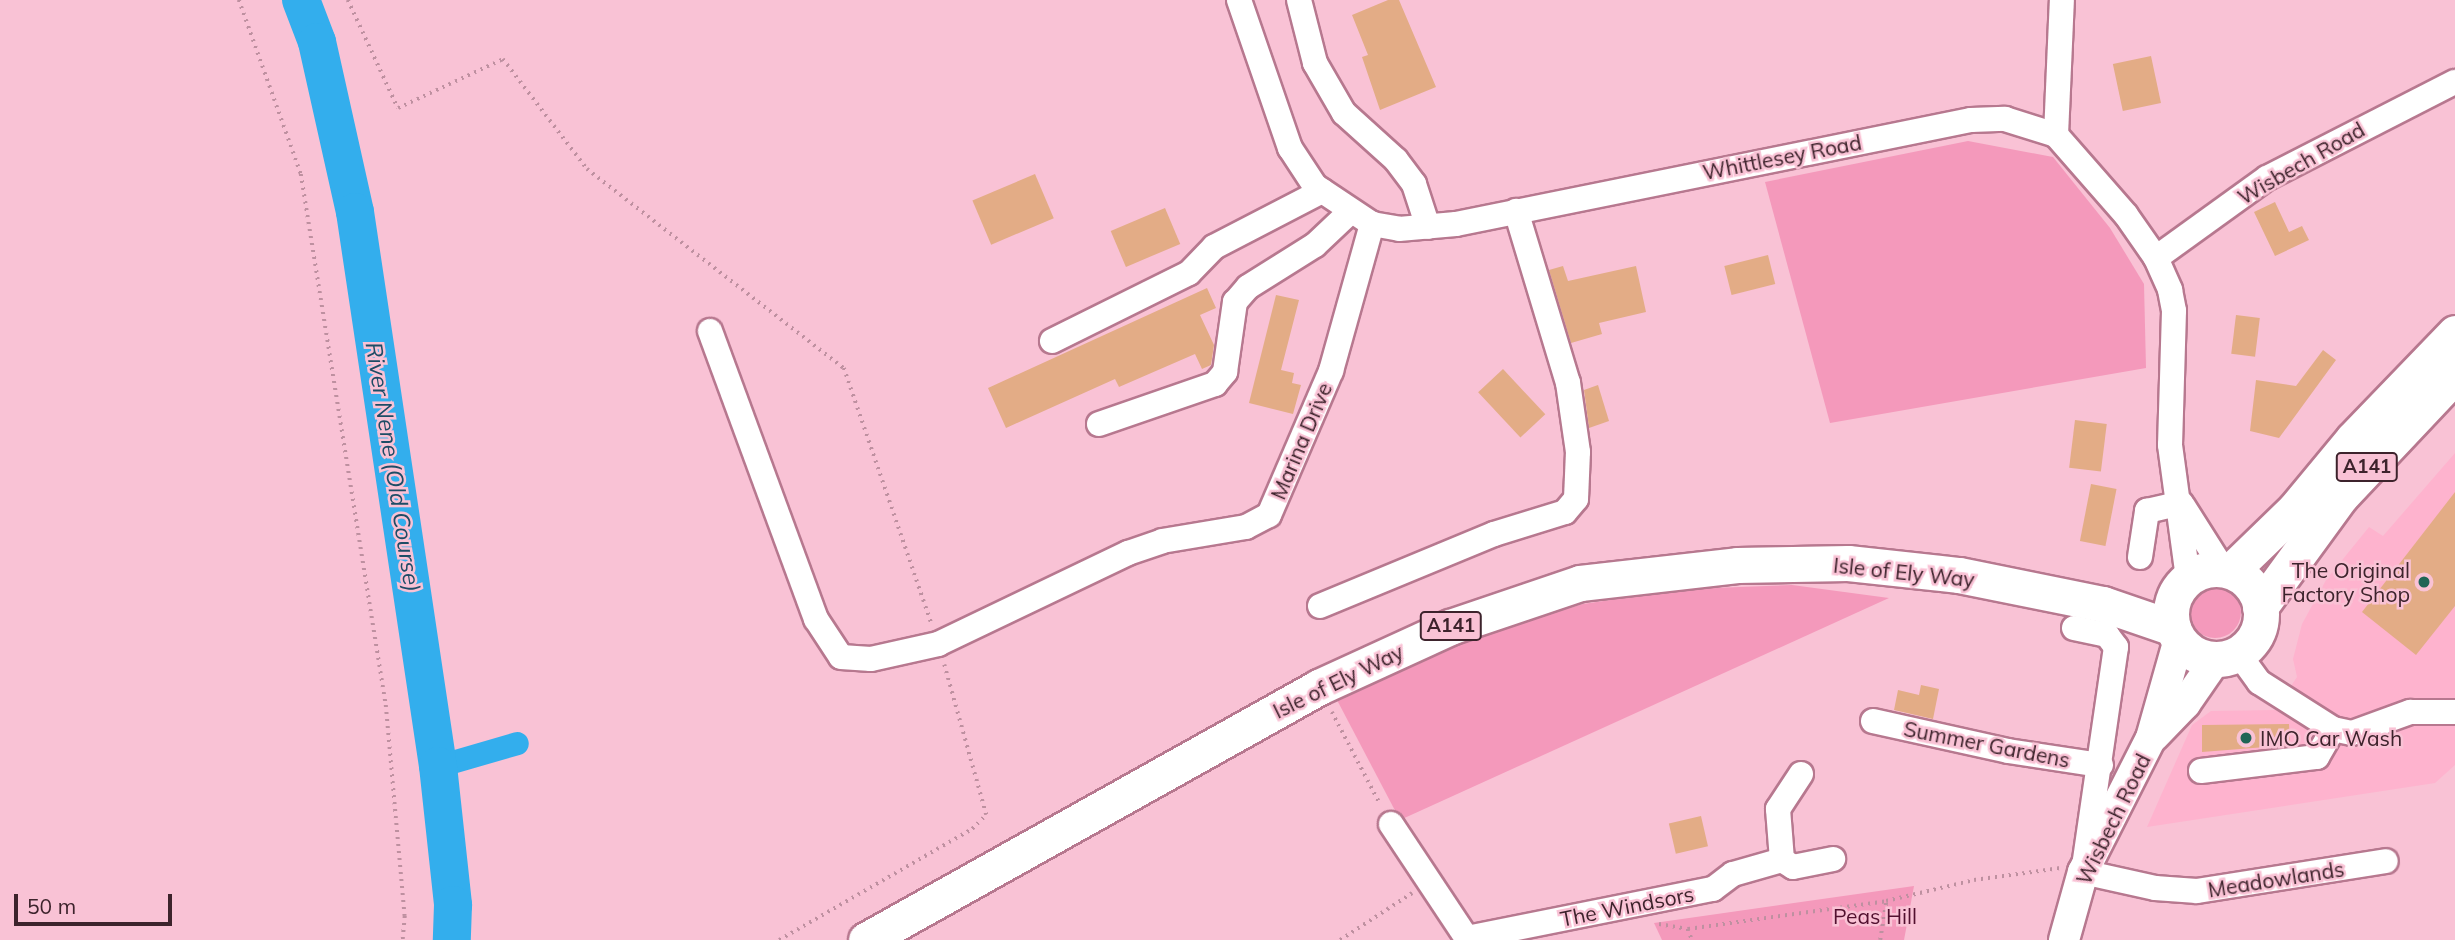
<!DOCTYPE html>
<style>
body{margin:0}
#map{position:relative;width:2455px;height:940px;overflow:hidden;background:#f9c2d5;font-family:Mulish,sans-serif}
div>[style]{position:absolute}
.built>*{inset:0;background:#feb3ce}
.green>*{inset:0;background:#f499bb}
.round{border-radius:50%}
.canal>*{height:23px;margin:-11.5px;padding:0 11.5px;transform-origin:11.5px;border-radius:11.5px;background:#33aeed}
.river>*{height:38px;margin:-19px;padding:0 19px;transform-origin:19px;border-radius:19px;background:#33aeed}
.building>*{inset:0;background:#e3ac86;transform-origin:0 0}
.path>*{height:3.5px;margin-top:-1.75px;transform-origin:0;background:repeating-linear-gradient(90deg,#be90a0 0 2px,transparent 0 7px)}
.roads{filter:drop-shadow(2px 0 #b7788f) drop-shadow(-2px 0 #b7788f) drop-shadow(0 2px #b7788f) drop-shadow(0 -2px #b7788f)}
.minor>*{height:24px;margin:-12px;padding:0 12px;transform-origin:12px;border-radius:12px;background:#fff}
.major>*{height:30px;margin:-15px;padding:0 15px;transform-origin:15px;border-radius:15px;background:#fff}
.highway>*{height:35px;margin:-17.5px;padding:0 17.5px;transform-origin:17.5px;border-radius:17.5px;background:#fff}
.highway>.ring{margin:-17.5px;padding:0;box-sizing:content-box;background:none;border:35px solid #fff;border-radius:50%}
.dots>*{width:19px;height:19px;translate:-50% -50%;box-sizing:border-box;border:4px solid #f9c2d5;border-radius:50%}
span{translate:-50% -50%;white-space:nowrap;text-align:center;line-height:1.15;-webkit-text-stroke:5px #f9c2d5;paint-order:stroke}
.shield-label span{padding:2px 5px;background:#f9c2d5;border:2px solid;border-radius:5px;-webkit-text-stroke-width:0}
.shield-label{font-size:19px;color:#3d232c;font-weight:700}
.street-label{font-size:21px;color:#3d232c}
.poi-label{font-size:21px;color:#3d232c}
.right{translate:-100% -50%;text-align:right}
.left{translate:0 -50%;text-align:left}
.park-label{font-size:21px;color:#52102f}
.water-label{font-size:23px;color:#1d4c66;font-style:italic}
.scale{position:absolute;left:14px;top:894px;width:158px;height:32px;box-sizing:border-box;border:4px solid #3d232c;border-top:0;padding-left:9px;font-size:21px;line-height:24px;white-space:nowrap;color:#3d232c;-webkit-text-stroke:5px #f9c2d5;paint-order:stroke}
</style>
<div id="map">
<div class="built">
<i style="clip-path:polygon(2455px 453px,2455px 765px,2435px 783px,2147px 827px,2192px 725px,2211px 711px,2275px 710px,2297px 677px,2293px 659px,2302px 624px,2326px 580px,2369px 527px,2383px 536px)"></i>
</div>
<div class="green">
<i style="clip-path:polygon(1968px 141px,2053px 157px,2110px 228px,2144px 284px,2146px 368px,1830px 423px,1765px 182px)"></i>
<i style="clip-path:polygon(1792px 585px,1889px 598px,1400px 820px,1337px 700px,1470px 639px,1583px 604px,1686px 589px)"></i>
<i class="round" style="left:2189px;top:586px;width:52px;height:52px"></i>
<i style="clip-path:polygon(1914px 886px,1904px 940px,1662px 940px,1654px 923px)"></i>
</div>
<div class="canal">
<i style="left:438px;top:766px;width:82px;rotate:-16.2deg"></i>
</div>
<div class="river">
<i style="left:301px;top:0;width:45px;rotate:69.1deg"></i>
<i style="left:317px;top:42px;width:174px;rotate:77.4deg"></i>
<i style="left:355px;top:212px;width:560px;rotate:81.48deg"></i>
<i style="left:438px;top:766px;width:140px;rotate:83.8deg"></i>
<i style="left:453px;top:905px;width:35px;rotate:92deg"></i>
</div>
<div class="building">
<i style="clip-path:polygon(1388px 0,1399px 0,1436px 87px,1380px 110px,1362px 57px,1368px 55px,1352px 15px)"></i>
<i style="left:2151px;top:56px;width:48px;height:39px;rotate:78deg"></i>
<i style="left:1035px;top:174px;width:48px;height:68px;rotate:67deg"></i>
<i style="clip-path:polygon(2275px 202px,2289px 232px,2302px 226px,2309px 240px,2275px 256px,2254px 212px)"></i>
<i style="left:1165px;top:208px;width:39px;height:59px;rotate:67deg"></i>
<i style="left:1768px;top:255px;width:30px;height:45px;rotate:76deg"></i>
<i style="clip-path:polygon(1563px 266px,1568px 281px,1636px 266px,1646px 312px,1599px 323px,1602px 334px,1571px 343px,1549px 270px)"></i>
<i style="clip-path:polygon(1207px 288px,1216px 308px,1200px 315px,1214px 345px,1211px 365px,1202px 369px,1195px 354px,1119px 387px,1115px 379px,1006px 428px,988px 388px)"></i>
<i style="clip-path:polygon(1276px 295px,1299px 300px,1281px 370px,1294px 373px,1292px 383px,1301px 385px,1293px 414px,1249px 403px)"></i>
<i style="left:2236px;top:315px;width:24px;height:39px;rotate:7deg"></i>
<i style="clip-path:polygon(2323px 350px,2336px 360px,2279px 438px,2250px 431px,2256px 380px,2296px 386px)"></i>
<i style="left:1503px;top:369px;width:62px;height:34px;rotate:47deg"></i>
<i style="clip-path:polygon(1598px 385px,1609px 421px,1589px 428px,1584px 390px)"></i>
<i style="left:2075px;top:420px;width:32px;height:48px;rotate:7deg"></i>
<i style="left:2091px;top:484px;width:26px;height:58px;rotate:11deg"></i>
<i style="clip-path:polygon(2455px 492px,2455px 606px,2416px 655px,2362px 612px)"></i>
<i style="clip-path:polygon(1921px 685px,1939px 689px,1933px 719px,1894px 710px,1898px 690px,1919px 695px)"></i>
<i style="clip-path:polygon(2289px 724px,2290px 745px,2202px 752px,2202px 725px)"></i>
<i style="left:1701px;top:816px;width:31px;height:33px;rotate:77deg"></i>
</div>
<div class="path">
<i style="left:239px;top:0;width:185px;rotate:70.4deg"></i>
<i style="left:301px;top:174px;width:538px;rotate:80.91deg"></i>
<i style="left:386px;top:705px;width:212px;rotate:84.9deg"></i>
<i style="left:405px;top:916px;width:24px;rotate:95deg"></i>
<i style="left:348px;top:0;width:119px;rotate:65.2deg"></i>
<i style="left:398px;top:108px;width:116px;rotate:-25deg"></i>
<i style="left:503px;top:59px;width:138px;rotate:52.6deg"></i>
<i style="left:587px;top:169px;width:325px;rotate:37.8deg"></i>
<i style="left:844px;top:368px;width:272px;rotate:71.1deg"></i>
<i style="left:1332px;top:712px;width:104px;rotate:62.4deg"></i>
<i style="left:1659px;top:924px;width:29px;rotate:10deg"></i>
<i style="left:1688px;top:929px;width:200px;rotate:-8deg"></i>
<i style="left:1688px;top:929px;width:12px;rotate:70deg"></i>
<i style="left:779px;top:940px;width:223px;rotate:-29.9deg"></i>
<i style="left:972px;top:829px;width:20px;rotate:-45deg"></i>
<i style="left:986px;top:815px;width:156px;rotate:-105.6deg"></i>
<i style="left:1340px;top:940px;width:86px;rotate:-33.1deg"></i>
<i style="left:1880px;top:940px;width:39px;rotate:-81deg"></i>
<i style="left:1886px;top:901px;width:90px;rotate:-13.4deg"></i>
<i style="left:1974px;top:880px;width:87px;rotate:-7.9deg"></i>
</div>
<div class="roads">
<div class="minor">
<i style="left:1239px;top:0;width:157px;rotate:71deg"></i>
<i style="left:1290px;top:148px;width:45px;rotate:56.7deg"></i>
<i style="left:1315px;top:186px;width:69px;rotate:33.7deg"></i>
<i style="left:1372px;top:224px;width:27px;rotate:10deg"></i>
<i style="left:1399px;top:229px;width:57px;rotate:-5deg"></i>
<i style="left:1456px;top:224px;width:525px;rotate:-11.42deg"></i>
<i style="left:1971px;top:120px;width:34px;rotate:-2deg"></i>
<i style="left:2005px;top:119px;width:53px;rotate:17.4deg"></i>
<i style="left:2056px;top:135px;width:106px;rotate:48.8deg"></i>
<i style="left:2126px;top:215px;width:52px;rotate:55.1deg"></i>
<i style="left:2156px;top:258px;width:35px;rotate:66deg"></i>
<i style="left:2170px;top:290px;width:21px;rotate:79deg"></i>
<i style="left:2174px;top:311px;width:134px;rotate:91.7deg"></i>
<i style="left:2170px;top:445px;width:135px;rotate:82.3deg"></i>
<i style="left:1299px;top:0;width:65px;rotate:75.7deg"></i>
<i style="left:1315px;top:63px;width:58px;rotate:59.9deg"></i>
<i style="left:1344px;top:113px;width:70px;rotate:42.1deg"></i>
<i style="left:1396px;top:160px;width:30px;rotate:53deg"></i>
<i style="left:1414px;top:184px;width:45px;rotate:72deg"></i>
<i style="left:2056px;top:135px;width:135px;rotate:-87.5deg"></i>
<i style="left:2156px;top:258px;width:137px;rotate:-35.8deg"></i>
<i style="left:2267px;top:178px;width:211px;rotate:-27.1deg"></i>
<i style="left:710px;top:331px;width:307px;rotate:69.8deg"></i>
<i style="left:816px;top:619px;width:45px;rotate:56.7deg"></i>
<i style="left:841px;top:657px;width:30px;rotate:4deg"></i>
<i style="left:871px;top:659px;width:69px;rotate:-12.6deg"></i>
<i style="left:938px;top:644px;width:211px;rotate:-25.6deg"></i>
<i style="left:1128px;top:553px;width:36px;rotate:-19deg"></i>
<i style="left:1162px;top:541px;width:85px;rotate:-9.5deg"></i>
<i style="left:1246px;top:527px;width:26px;rotate:-28deg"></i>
<i style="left:1269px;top:515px;width:157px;rotate:-66.7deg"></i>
<i style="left:1331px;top:371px;width:153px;rotate:-74.4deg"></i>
<i style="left:1052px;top:341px;width:153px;rotate:-26.4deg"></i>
<i style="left:1189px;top:273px;width:36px;rotate:-46deg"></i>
<i style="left:1214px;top:247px;width:122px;rotate:-27.4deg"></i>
<i style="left:1099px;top:424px;width:123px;rotate:-19deg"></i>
<i style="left:1215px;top:384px;width:16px;rotate:-50deg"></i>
<i style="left:1225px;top:372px;width:71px;rotate:-81.9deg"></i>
<i style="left:1235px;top:302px;width:20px;rotate:-49deg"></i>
<i style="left:1248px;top:287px;width:79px;rotate:-32.1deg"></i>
<i style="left:1315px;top:245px;width:48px;rotate:-43.3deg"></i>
<i style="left:2183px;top:506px;width:75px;rotate:57.6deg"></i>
<i style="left:2140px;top:557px;width:47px;rotate:-81.3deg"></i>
<i style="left:2147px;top:511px;width:35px;rotate:-13deg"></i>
<i style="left:1320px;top:606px;width:188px;rotate:-22.5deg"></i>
<i style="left:1494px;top:534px;width:74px;rotate:-17.2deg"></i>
<i style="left:1565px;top:512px;width:17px;rotate:-50deg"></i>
<i style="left:1576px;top:499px;width:47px;rotate:-87.6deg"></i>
<i style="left:1578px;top:452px;width:70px;rotate:-98.2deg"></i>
<i style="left:1568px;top:383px;width:180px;rotate:-106.8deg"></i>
<i style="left:2074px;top:628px;width:34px;rotate:12deg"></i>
<i style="left:2107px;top:635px;width:15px;rotate:53deg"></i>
<i style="left:2116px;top:647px;width:227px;rotate:98.3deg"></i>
<i style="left:2083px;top:872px;width:74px;rotate:12.5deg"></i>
<i style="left:2155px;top:888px;width:42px;rotate:4.1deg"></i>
<i style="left:2197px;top:891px;width:191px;rotate:-9deg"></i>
<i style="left:2238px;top:653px;width:36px;rotate:54deg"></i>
<i style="left:2259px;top:682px;width:88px;rotate:32.4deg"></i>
<i style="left:2333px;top:729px;width:19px;rotate:12deg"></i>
<i style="left:2352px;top:733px;width:62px;rotate:-19.9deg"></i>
<i style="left:2410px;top:712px;width:45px"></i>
<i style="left:1873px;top:721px;width:138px;rotate:12.5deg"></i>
<i style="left:2008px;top:751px;width:94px;rotate:8.6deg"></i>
<i style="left:2201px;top:771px;width:117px;rotate:-6.9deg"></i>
<i style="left:2317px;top:757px;width:32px;rotate:-60deg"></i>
<i style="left:1801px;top:774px;width:42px;rotate:123.3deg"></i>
<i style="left:1778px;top:809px;width:51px;rotate:85.5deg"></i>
<i style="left:1782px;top:860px;width:13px;rotate:32deg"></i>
<i style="left:1793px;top:867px;width:41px;rotate:-11.3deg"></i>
<i style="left:1391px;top:824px;width:139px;rotate:56.4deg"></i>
<i style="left:1467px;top:938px;width:251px;rotate:-11.3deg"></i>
<i style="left:1713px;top:889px;width:25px;rotate:-37deg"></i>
<i style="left:1733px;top:874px;width:51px;rotate:-15.9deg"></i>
</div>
<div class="major">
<i style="left:2154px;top:736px;width:45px;rotate:-45.9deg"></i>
<i style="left:2185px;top:704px;width:55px;rotate:-55.4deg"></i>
<i style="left:2064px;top:940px;width:71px;rotate:-74.4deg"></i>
<i style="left:2083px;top:872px;width:150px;rotate:-63.1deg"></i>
<i style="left:2151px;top:738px;width:103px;rotate:-74.2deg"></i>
</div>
<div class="highway">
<i class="ring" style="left:2171px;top:569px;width:55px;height:55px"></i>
<i style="left:2231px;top:571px;width:89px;rotate:-44.1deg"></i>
<i style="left:2295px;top:509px;width:91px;rotate:-50.4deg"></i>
<i style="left:2353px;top:439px;width:147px;rotate:-46.1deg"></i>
<i style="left:2260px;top:607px;width:137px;rotate:-53.9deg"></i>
<i style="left:2341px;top:496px;width:166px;rotate:-46.7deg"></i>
<i style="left:866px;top:940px;width:519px;rotate:-29.18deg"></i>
<i style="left:1319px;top:687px;width:144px;rotate:-24.6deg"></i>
<i style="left:1450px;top:627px;width:137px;rotate:-18.7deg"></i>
<i style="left:1580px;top:583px;width:158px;rotate:-6.5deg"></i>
<i style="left:1737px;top:565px;width:111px;rotate:-1deg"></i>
<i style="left:1848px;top:563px;width:112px;rotate:6.2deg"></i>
<i style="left:1959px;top:575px;width:147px;rotate:11.4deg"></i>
<i style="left:2103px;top:604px;width:74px;rotate:18.9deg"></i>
</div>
</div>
<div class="dots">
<i style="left:2424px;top:582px;background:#206556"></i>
<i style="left:2246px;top:738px;background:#206556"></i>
</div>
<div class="shield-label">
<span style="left:2367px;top:467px">A141</span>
<span style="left:1451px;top:626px">A141</span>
</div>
<div class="street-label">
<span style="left:1782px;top:157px;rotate:-11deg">Whittlesey Road</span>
<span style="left:2301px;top:163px;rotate:-30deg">Wisbech Road</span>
<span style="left:1301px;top:441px;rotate:-67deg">Marina Drive</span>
<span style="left:1904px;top:572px;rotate:6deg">Isle of Ely Way</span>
<span style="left:1338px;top:681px;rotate:-26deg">Isle of Ely Way</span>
<span style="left:1987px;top:744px;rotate:11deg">Summer Gardens</span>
<span style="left:2113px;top:819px;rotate:-64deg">Wisbech Road</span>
<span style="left:2276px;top:879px;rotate:-9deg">Meadowlands</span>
<span style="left:1627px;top:906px;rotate:-11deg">The Windsors</span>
</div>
<div class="poi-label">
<span class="right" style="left:2410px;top:582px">The Original<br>Factory Shop</span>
<span class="left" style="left:2260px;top:738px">IMO Car Wash</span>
</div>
<div class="park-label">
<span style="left:1875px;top:916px">Peas Hill</span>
</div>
<div class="water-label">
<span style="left:393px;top:467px;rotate:81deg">River Nene (Old Course)</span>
</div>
<div class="scale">50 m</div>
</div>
